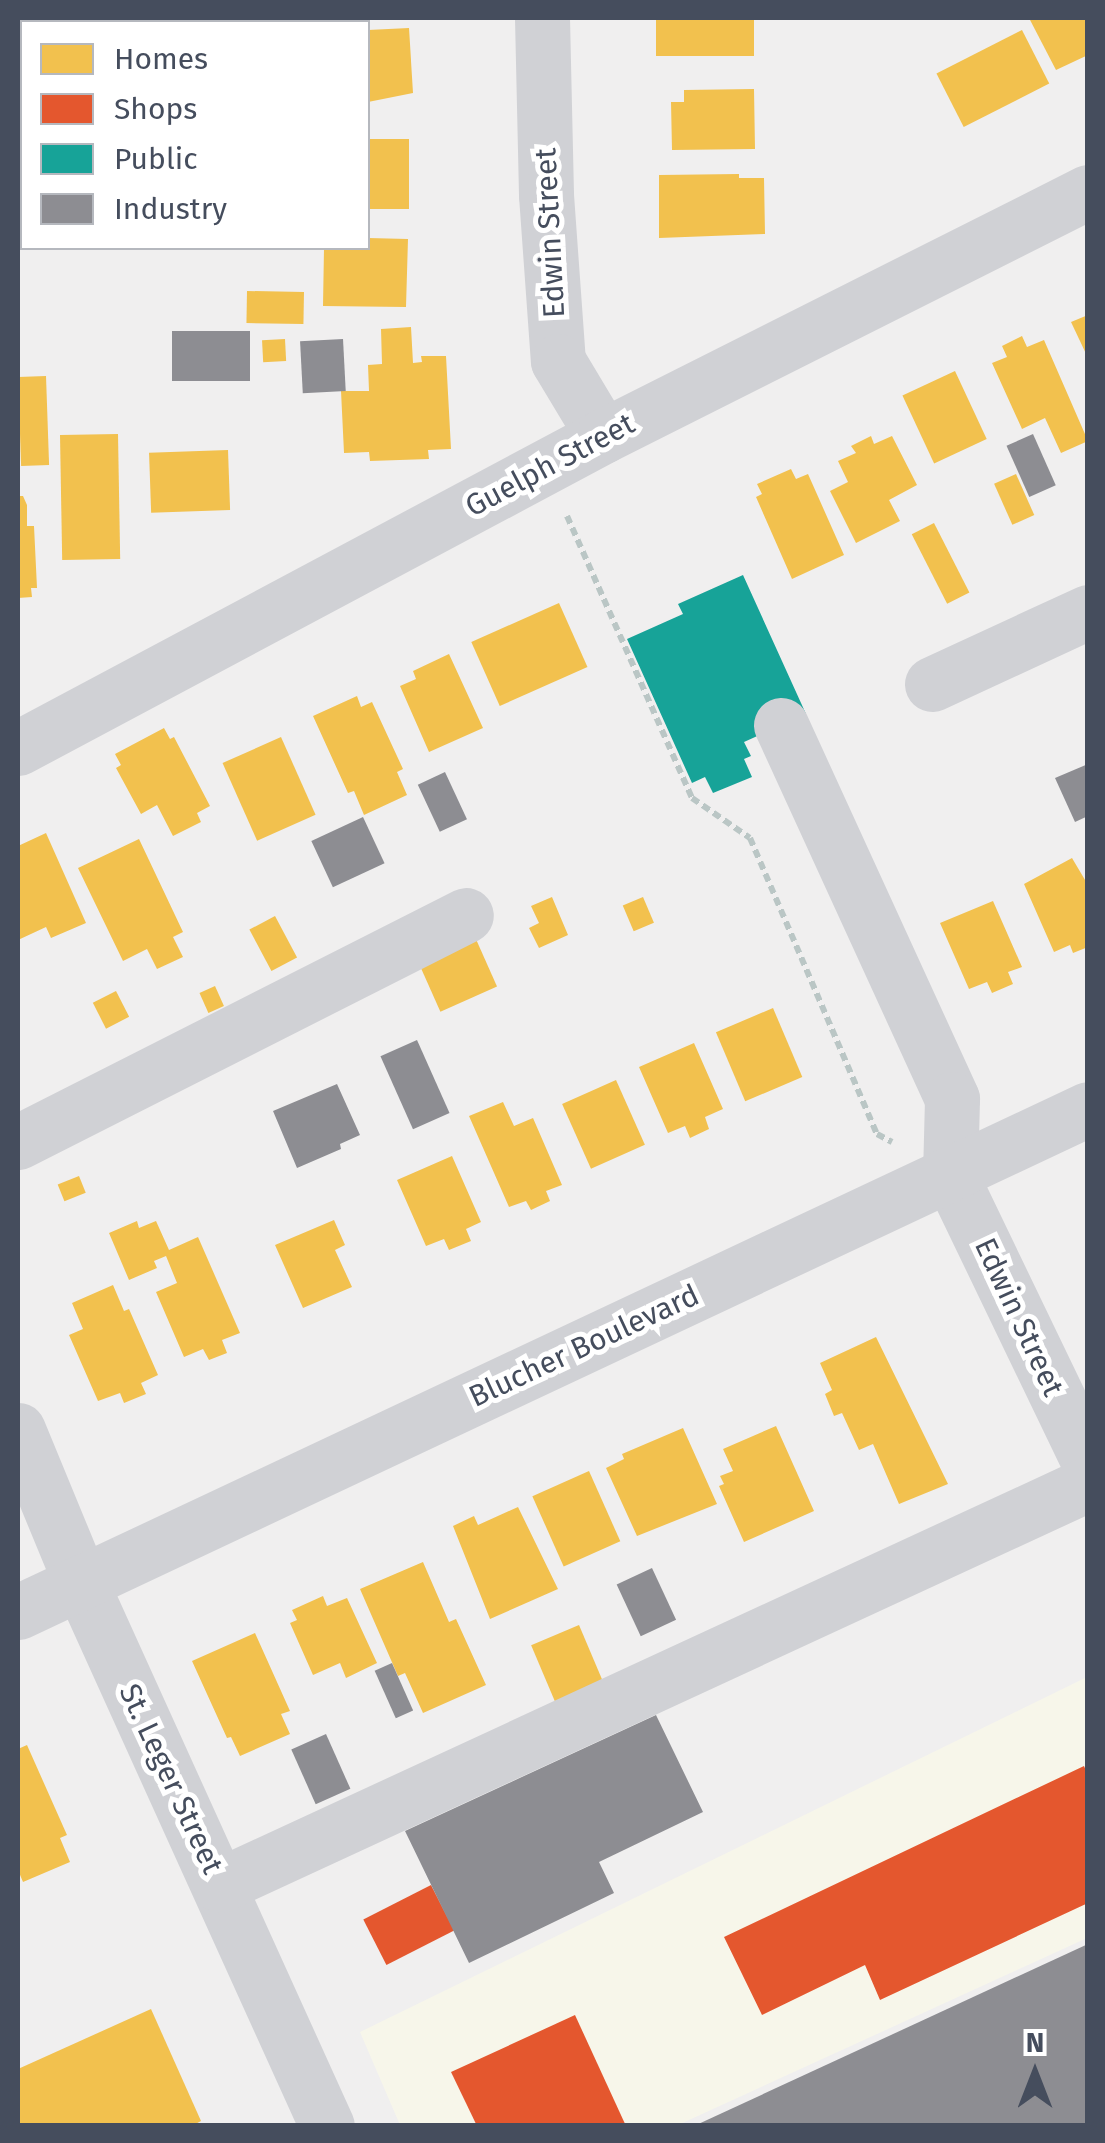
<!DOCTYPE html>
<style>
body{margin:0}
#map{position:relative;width:1105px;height:2143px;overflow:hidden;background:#f0efef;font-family:"Fira Sans",sans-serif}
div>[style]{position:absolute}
.commercial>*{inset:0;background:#f7f6ea}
.homes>*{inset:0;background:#f2c14e;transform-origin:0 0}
.shops>*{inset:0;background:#e4572e;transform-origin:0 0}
.public>*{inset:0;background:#17a398}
.industry>*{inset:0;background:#8d8d92;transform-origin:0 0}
.path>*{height:6px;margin-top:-3px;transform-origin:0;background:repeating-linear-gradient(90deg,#bac6c5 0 8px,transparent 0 13px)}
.minor>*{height:55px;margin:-27.5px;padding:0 27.5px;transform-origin:27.5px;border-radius:27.5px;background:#d0d1d5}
span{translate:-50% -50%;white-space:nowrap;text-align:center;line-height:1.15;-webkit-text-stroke:10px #fff;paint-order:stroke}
.street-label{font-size:30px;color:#454d5d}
.frame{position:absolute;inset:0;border:20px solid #454d5d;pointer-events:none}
.legend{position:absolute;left:20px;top:20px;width:350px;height:230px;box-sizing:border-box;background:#fff;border:2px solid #b5b8be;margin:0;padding:12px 18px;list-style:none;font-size:30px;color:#454d5d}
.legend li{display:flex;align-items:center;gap:20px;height:50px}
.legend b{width:50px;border:2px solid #b5b8be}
.north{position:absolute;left:985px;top:2023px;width:100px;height:100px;-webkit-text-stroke:8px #fff;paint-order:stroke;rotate:0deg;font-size:28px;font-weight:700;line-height:40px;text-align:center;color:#454d5d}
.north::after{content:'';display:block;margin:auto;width:35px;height:45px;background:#454d5d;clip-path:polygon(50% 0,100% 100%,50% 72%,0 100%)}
</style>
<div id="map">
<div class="commercial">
<i style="clip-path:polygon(1087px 1677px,1087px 1938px,678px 2125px,400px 2125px,360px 2032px)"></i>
</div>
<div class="homes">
<i style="left:656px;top:18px;width:98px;height:38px"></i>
<i style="clip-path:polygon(1029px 18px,1088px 18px,1088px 55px,1056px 70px)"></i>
<i style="clip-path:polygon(409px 28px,413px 93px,368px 102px,368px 30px)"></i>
<i style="left:1022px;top:30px;width:60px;height:96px;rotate:63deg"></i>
<i style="clip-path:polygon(754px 89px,755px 149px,672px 150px,671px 102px,684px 102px,684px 90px)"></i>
<i style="left:368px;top:139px;width:41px;height:70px"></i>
<i style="clip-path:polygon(739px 174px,739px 178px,764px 178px,765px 234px,659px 238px,659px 175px)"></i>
<i style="clip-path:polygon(368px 238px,408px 239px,406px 307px,323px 306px,324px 248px,368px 248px)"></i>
<i style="left:247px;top:291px;width:57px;height:32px;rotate:1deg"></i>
<i style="clip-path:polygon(1088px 315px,1088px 358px,1071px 322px)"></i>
<i style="clip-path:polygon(411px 327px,413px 363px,422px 362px,421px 356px,446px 356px,451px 449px,428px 450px,429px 459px,370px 461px,369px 452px,344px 453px,341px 391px,369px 391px,368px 365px,382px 364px,381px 329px)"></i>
<i style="clip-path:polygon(1022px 336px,1027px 347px,1044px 340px,1088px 441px,1061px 453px,1045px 418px,1022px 429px,992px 363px,1007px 357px,1002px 346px)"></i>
<i style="left:285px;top:339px;width:22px;height:23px;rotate:87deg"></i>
<i style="left:955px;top:371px;width:75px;height:58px;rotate:65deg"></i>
<i style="left:46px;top:376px;width:89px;height:28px;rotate:88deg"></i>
<i style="left:118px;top:434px;width:125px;height:58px;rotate:89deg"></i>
<i style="clip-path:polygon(871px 436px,874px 444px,892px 436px,917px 485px,889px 500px,900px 521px,856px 543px,830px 491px,848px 482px,838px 461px,856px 453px,851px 446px)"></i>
<i style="left:228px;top:450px;width:60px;height:79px;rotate:88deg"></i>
<i style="clip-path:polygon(791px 469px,796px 479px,808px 474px,844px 555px,792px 579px,756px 497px,762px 494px,757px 484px)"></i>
<i style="left:1016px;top:474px;width:45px;height:24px;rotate:66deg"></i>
<i style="clip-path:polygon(18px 496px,23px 496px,27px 505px,27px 526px,34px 526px,37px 588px,31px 588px,32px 597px,18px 598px)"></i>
<i style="left:934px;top:523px;width:78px;height:25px;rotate:63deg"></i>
<i style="left:559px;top:603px;width:70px;height:96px;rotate:66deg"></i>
<i style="clip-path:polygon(449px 654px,483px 728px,429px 752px,400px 686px,416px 679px,413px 671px)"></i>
<i style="clip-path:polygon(357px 696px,361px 707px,372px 702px,403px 769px,397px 772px,407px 795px,364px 815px,354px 791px,348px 793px,313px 716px)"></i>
<i style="clip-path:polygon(164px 728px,170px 739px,174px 737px,210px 806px,197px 813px,201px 822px,173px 836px,157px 805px,141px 814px,116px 768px,121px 765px,115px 754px)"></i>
<i style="left:281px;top:737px;width:85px;height:64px;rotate:66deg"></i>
<i style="clip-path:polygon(46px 833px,86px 923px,51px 938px,46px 927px,18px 940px,18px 846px)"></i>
<i style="clip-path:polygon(139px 839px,183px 932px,173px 937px,183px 957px,157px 969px,147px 949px,123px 961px,78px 868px)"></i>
<i style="clip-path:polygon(1072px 858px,1088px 885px,1088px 947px,1073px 953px,1070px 945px,1054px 952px,1024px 884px)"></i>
<i style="clip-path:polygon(552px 897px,568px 935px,539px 948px,529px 928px,539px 923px,531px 906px)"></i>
<i style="left:643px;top:897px;width:28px;height:22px;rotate:67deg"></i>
<i style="clip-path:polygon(993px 901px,1022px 967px,1008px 972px,1013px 984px,992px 993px,987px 982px,969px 989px,940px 923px)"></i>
<i style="left:275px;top:916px;width:47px;height:29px;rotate:62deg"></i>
<i style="left:471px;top:928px;width:64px;height:62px;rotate:66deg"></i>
<i style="left:215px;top:986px;width:22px;height:17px;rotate:66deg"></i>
<i style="left:116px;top:991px;width:29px;height:26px;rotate:63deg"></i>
<i style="left:773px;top:1008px;width:75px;height:62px;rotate:67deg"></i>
<i style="clip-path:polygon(694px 1043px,723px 1109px,705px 1117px,709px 1129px,690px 1138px,685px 1126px,668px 1133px,639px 1067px)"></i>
<i style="left:616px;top:1080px;width:71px;height:59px;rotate:66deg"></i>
<i style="clip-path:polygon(503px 1102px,514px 1126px,533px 1118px,562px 1185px,546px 1191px,550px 1201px,531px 1210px,526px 1201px,509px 1207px,469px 1116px)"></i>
<i style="clip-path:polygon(452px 1156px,481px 1222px,466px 1229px,471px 1241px,449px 1250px,444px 1239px,426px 1246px,397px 1180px)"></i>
<i style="left:79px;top:1176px;width:18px;height:23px;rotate:68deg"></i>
<i style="clip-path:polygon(334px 1220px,345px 1245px,335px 1250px,352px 1287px,303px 1308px,275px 1245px)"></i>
<i style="clip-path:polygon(137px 1221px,139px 1228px,156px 1221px,169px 1250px,198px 1237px,240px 1333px,222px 1340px,227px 1353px,209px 1360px,203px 1349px,184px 1357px,156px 1292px,177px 1283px,166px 1256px,154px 1261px,157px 1268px,129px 1280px,109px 1233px)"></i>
<i style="clip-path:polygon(113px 1285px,124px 1311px,129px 1309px,158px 1375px,141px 1383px,146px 1394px,124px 1403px,120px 1393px,98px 1401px,69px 1335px,83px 1329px,72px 1303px)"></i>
<i style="clip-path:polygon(876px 1337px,948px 1484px,899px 1504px,873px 1444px,859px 1450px,842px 1413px,834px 1416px,825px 1394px,832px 1390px,820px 1363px)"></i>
<i style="clip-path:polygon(776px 1426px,814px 1511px,744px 1542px,719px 1486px,724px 1484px,720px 1476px,733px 1471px,723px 1449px)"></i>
<i style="clip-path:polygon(683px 1428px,717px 1504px,637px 1536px,606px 1468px,624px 1459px,622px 1454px)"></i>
<i style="left:589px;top:1471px;width:77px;height:62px;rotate:66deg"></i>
<i style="clip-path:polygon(518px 1507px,558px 1589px,490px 1619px,453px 1526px,474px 1516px,478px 1525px)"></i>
<i style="clip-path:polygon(423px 1562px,449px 1622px,456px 1619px,486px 1685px,423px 1713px,405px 1673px,398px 1676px,360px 1589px)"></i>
<i style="clip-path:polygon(323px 1596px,327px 1606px,347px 1598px,377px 1663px,346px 1678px,340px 1663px,313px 1675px,290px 1623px,297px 1620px,292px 1610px)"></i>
<i style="left:579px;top:1625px;width:61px;height:52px;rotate:67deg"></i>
<i style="clip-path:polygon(255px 1633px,290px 1711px,281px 1714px,290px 1734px,240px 1756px,231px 1737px,227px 1738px,192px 1661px)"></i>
<i style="clip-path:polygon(27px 1745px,67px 1835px,60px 1838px,70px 1862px,23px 1882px,18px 1870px,18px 1749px)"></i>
<i style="clip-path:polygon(151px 2009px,201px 2121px,192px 2126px,18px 2126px,18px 2069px)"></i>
</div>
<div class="shops">
<i style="clip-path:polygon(1084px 1766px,1088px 1775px,1088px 1903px,880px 2000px,865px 1965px,762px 2015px,724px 1937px)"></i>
<i style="left:431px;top:1885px;width:51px;height:76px;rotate:63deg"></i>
<i style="clip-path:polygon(575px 2015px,626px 2126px,477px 2126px,451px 2072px)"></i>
</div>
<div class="public">
<i style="clip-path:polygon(743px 575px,806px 714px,744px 742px,751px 756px,744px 759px,752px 777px,713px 793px,705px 777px,692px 783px,627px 639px,683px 614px,678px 604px)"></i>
</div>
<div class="industry">
<i style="left:172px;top:331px;width:78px;height:50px"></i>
<i style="left:343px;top:339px;width:52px;height:43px;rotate:87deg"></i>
<i style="left:1033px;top:434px;width:56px;height:29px;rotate:66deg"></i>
<i style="clip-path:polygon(1088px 764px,1088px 816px,1075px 822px,1055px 778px)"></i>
<i style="left:445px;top:772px;width:52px;height:30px;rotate:65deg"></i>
<i style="left:363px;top:817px;width:51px;height:57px;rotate:65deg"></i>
<i style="left:417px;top:1040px;width:80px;height:40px;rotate:66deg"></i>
<i style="clip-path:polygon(337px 1084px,360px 1135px,340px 1144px,341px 1149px,297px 1168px,273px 1111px)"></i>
<i style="left:652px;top:1568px;width:57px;height:39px;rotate:65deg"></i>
<i style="left:392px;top:1663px;width:52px;height:19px;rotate:66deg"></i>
<i style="clip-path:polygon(656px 1715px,703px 1812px,599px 1862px,614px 1893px,469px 1963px,405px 1831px)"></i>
<i style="left:326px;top:1734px;width:60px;height:38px;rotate:66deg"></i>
<i style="clip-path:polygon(1088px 1944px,1088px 2126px,694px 2126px)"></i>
</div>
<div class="path">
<i style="left:567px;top:516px;width:308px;rotate:66.1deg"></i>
<i style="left:692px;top:798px;width:70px;rotate:34.6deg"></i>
<i style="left:750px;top:838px;width:322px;rotate:66.8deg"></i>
<i style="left:877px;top:1134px;width:17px;rotate:28deg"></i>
</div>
<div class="minor">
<i style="left:542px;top:18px;width:177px;rotate:88.7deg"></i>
<i style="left:546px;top:195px;width:166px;rotate:85.9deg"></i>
<i style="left:558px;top:361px;width:87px;rotate:59deg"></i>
<i style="left:932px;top:684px;width:172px;rotate:-24.8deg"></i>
<i style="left:781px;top:725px;width:411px;rotate:65.4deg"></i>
<i style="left:952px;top:1099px;width:75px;rotate:91.5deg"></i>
<i style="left:950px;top:1174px;width:318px;rotate:64.3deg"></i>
<i style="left:18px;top:748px;width:663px;rotate:-28.07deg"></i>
<i style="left:603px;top:436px;width:543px;rotate:-26.71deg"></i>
<i style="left:18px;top:1142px;width:502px;rotate:-26.87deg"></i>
<i style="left:18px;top:1430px;width:165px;rotate:67.6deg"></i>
<i style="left:81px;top:1583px;width:596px;rotate:65.63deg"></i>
<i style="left:18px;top:1612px;width:1182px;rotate:-25.18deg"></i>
<i style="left:220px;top:1885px;width:956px;rotate:-24.8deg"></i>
</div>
<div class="street-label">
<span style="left:550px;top:233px;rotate:-93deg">Edwin Street</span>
<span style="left:550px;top:465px;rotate:-28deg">Guelph Street</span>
<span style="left:1019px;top:1317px;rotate:65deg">Edwin Street</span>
<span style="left:584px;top:1346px;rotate:-25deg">Blucher Boulevard</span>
<span style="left:171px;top:1779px;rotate:65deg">St. Leger Street</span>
</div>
<div class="frame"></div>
<ul class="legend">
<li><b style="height:28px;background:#f2c14e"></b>Homes</li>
<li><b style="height:28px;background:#e4572e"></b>Shops</li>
<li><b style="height:28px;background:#17a398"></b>Public</li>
<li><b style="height:28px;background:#8d8d92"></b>Industry</li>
</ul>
<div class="north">N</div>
</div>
